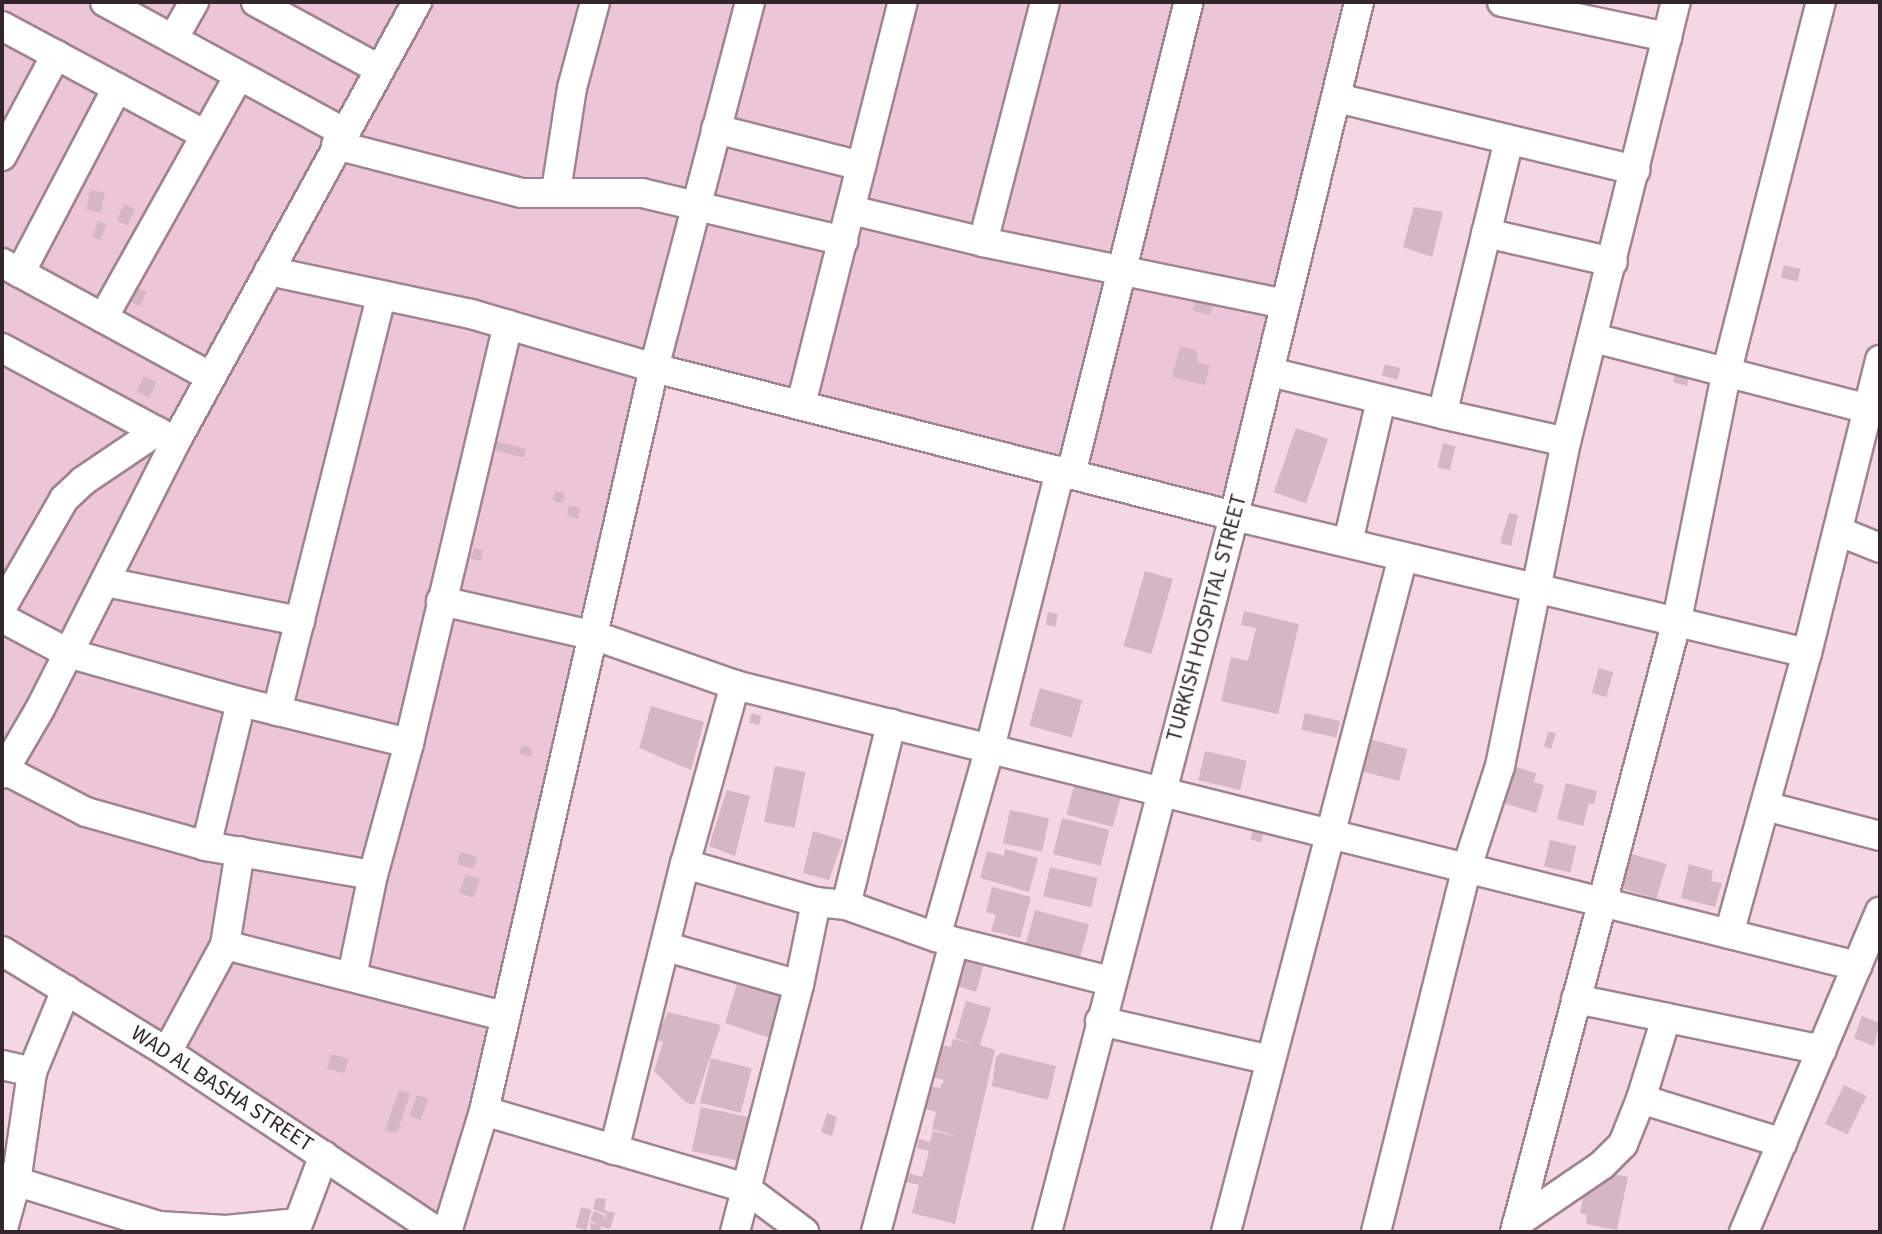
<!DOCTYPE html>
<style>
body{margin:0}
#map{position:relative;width:1882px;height:1234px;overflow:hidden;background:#f4d6e4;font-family:"Source Sans 3",sans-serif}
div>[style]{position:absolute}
.built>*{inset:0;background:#ecc6d8}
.building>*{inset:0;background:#d4b6c4;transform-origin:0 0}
.roads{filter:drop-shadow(2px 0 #9f8390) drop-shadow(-2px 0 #9f8390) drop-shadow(0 2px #9f8390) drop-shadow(0 -2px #9f8390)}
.minor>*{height:28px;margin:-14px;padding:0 14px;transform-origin:14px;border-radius:14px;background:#fff}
span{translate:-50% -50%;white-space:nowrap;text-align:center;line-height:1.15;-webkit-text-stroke:7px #fff;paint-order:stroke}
.street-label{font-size:22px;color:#32262c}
.frame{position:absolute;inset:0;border:4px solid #32262c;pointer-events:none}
</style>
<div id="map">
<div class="built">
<i style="clip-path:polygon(2px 2px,1342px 2px,1222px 502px,657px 379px,442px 1222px,2px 946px)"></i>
</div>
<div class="building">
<i style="left:90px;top:190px;width:15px;height:20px;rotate:11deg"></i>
<i style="left:124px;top:204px;width:12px;height:18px;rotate:24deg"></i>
<i style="clip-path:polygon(1414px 207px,1443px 212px,1432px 257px,1403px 247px)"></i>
<i style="left:98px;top:221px;width:9px;height:17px;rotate:21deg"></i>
<i style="left:1784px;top:265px;width:17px;height:13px;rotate:13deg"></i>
<i style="left:134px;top:286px;width:14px;height:16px;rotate:25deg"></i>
<i style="left:1197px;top:294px;width:18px;height:17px;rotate:16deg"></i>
<i style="clip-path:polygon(1180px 346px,1196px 350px,1198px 363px,1210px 365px,1205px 385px,1172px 377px)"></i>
<i style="left:1385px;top:364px;width:16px;height:12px;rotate:15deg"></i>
<i style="clip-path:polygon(1676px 369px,1689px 373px,1687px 386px,1673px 382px)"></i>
<i style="left:144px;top:376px;width:14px;height:17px;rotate:25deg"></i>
<i style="left:1296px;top:428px;width:34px;height:68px;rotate:19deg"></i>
<i style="left:491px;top:440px;width:36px;height:9px;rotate:14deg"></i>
<i style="left:1443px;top:443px;width:13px;height:25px;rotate:13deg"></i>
<i style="left:555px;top:491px;width:10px;height:10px;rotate:11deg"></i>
<i style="clip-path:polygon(569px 505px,580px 508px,578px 519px,567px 516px)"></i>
<i style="clip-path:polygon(1509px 513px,1518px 515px,1511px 546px,1500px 543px)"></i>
<i style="clip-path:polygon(475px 548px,483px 550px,481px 561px,469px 558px)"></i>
<i style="left:1145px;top:571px;width:29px;height:78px;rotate:16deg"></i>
<i style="clip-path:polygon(1244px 611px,1299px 624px,1278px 714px,1221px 701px,1231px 657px,1248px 661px,1256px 628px,1241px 625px)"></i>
<i style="left:1048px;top:612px;width:10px;height:13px;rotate:11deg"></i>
<i style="left:1599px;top:668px;width:15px;height:26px;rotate:16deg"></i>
<i style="left:1040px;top:688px;width:44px;height:39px;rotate:16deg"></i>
<i style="clip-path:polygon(651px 706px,704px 722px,691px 770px,639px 748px)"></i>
<i style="left:752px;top:713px;width:10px;height:10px;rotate:17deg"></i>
<i style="left:1305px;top:713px;width:36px;height:17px;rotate:13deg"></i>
<i style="clip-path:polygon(1548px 732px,1556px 733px,1551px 749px,1544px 746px)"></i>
<i style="left:1362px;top:737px;width:47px;height:33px;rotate:15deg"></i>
<i style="clip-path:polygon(522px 745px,532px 748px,531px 757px,519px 753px)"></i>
<i style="left:1205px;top:751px;width:43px;height:30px;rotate:13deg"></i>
<i style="left:775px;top:766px;width:31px;height:57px;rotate:11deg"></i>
<i style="clip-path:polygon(1516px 767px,1536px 773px,1534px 782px,1544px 785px,1536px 813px,1500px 802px,1507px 778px,1513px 777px)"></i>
<i style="left:1077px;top:775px;width:48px;height:41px;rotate:15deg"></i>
<i style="clip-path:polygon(1566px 783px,1597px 791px,1594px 804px,1589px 803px,1583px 826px,1557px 819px)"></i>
<i style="clip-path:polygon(727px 790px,750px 796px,735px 856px,709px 846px)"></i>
<i style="left:1010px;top:810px;width:40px;height:34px;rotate:12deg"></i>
<i style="left:1062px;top:818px;width:49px;height:37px;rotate:14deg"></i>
<i style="left:1254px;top:826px;width:11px;height:14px;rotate:15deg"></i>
<i style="clip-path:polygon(813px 831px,843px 840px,829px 880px,803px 873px)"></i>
<i style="left:1550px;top:840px;width:27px;height:27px;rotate:13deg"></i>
<i style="clip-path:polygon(1005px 849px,1038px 858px,1029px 892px,980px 878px,987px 851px,1004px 856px)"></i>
<i style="left:460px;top:852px;width:17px;height:13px;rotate:13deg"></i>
<i style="left:1628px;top:853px;width:40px;height:36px;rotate:16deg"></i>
<i style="clip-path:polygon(1689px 864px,1713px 871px,1711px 881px,1722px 883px,1715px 907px,1681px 898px)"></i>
<i style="left:1050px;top:867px;width:49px;height:30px;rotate:13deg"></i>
<i style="left:466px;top:874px;width:15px;height:20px;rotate:20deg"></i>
<i style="clip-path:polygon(992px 887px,1031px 897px,1020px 938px,991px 931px,996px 915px,986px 912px)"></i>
<i style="left:1035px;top:910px;width:56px;height:34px;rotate:15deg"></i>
<i style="left:960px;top:957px;width:25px;height:29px;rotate:16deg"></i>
<i style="clip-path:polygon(741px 971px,786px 993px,772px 1039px,725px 1023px)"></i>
<i style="clip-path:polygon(966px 1001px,991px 1008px,980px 1045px,995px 1050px,955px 1224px,912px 1213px,919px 1185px,906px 1182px,908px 1173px,922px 1177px,925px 1167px,929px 1151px,917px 1148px,919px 1139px,930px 1142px,933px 1131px,961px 1137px,932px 1129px,936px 1112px,925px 1109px,931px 1086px,940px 1088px,944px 1080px,930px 1077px,938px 1044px,951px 1047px,953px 1039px,975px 1044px,955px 1038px)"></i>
<i style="clip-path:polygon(668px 1012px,721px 1025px,694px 1105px,685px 1102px,654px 1071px,663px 1042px,655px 1039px)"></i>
<i style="clip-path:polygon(1862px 1016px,1880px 1023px,1874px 1046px,1854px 1038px)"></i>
<i style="clip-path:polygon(1001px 1053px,1056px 1066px,1048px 1100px,992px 1086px,996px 1057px)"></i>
<i style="left:331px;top:1054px;width:18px;height:15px;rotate:16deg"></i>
<i style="left:711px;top:1058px;width:42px;height:46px;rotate:14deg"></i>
<i style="left:1844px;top:1085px;width:25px;height:43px;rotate:26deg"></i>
<i style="clip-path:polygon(399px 1090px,410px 1093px,398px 1130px,393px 1133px,385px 1130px)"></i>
<i style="left:417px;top:1095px;width:12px;height:22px;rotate:20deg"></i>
<i style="left:701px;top:1107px;width:52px;height:45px;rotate:12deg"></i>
<i style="clip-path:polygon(827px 1113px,837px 1117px,832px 1136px,821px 1132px)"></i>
<i style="clip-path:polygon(1596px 1170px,1628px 1177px,1617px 1230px,1586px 1224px,1587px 1215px,1580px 1213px,1587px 1178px)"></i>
<i style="clip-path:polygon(596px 1198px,606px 1199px,604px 1210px,615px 1213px,610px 1229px,601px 1226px,600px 1232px,591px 1232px,590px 1223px,599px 1225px,590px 1221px,594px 1211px,604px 1215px,604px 1221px,606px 1214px,593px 1209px)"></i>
<i style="left:581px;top:1207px;width:11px;height:21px;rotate:15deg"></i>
</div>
<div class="roads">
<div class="minor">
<i style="left:105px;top:2px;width:271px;rotate:28.6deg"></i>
<i style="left:256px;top:2px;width:140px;rotate:28.6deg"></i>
<i style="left:1502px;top:2px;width:169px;rotate:12deg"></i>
<i style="left:2px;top:26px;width:230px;rotate:28.2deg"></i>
<i style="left:173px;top:39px;width:43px;rotate:-60.4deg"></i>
<i style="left:1337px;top:98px;width:307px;rotate:13.6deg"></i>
<i style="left:716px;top:129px;width:150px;rotate:14.3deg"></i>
<i style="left:1509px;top:140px;width:282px;rotate:103.7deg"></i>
<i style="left:1442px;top:414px;width:127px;rotate:12.7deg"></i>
<i style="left:336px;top:145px;width:192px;rotate:14.5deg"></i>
<i style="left:522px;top:193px;width:120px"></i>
<i style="left:642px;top:193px;width:207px;rotate:13.4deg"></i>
<i style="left:2px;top:156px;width:115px;rotate:-61.9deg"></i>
<i style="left:556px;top:191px;width:104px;rotate:-81.2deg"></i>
<i style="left:572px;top:88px;width:89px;rotate:-75deg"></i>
<i style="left:851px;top:210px;width:136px;rotate:13.6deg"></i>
<i style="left:983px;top:242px;width:308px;rotate:11.6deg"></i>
<i style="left:1486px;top:233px;width:130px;rotate:12.9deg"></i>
<i style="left:983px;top:242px;width:248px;rotate:-75.5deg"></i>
<i style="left:2px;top:263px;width:238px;rotate:28.6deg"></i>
<i style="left:269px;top:271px;width:207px;rotate:12deg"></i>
<i style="left:471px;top:314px;width:191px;rotate:16.4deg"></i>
<i style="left:654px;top:368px;width:599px;rotate:14.31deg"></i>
<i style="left:1234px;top:516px;width:589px;rotate:13.45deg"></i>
<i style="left:20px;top:273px;width:209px;rotate:-62.3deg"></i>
<i style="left:103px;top:318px;width:278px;rotate:-60.7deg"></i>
<i style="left:1594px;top:338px;width:295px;rotate:14.5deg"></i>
<i style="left:2px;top:348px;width:192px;rotate:28.3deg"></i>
<i style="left:1270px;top:372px;width:177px;rotate:13.7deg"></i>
<i style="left:801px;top:404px;width:415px;rotate:-75.8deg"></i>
<i style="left:1071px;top:474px;width:487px;rotate:-76deg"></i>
<i style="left:1838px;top:531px;width:45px;rotate:22deg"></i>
<i style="left:1348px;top:542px;width:146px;rotate:-76.9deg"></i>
<i style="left:106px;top:582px;width:198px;rotate:11.4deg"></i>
<i style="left:441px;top:601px;width:159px;rotate:12.7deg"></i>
<i style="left:596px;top:636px;width:147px;rotate:19.4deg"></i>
<i style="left:735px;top:685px;width:1157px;rotate:14.06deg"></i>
<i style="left:2px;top:607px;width:125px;rotate:-60.1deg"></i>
<i style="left:64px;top:499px;width:26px;rotate:-43deg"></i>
<i style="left:83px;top:481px;width:89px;rotate:-34deg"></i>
<i style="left:2px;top:618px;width:75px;rotate:27.9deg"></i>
<i style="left:68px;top:653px;width:180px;rotate:15.8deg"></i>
<i style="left:241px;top:702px;width:173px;rotate:13.7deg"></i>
<i style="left:277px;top:711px;width:427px;rotate:-75.9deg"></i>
<i style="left:5px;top:770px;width:91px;rotate:27.4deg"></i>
<i style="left:86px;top:812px;width:125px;rotate:15.8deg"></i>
<i style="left:206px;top:846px;width:169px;rotate:9.9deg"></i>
<i style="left:2px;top:774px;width:75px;rotate:-59.7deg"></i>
<i style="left:40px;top:709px;width:301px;rotate:-63.1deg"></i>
<i style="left:176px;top:441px;width:501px;rotate:-61.23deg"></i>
<i style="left:1765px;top:806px;width:119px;rotate:14.6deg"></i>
<i style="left:206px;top:846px;width:148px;rotate:-76.3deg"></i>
<i style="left:685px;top:864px;width:136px;rotate:16.2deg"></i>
<i style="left:816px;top:902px;width:30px;rotate:6deg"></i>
<i style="left:846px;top:905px;width:96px;rotate:19.6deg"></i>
<i style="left:936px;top:937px;width:179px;rotate:14.2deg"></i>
<i style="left:846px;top:905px;width:187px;rotate:-76deg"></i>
<i style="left:1729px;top:934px;width:292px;rotate:-74.5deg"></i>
<i style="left:1807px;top:653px;width:302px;rotate:-76deg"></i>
<i style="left:936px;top:937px;width:197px;rotate:-74.1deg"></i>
<i style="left:990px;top:748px;width:286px;rotate:-75.8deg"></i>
<i style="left:225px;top:945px;width:288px;rotate:14.3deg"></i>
<i style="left:667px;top:947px;width:137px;rotate:16.1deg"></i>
<i style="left:2px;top:951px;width:193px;rotate:31.5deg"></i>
<i style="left:167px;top:1052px;width:325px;rotate:33.6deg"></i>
<i style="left:352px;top:976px;width:103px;rotate:-78.3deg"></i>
<i style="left:373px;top:875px;width:137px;rotate:-74.7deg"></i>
<i style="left:409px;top:743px;width:430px;rotate:-76.7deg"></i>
<i style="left:1576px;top:999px;width:251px;rotate:11.7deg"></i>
<i style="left:1100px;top:1021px;width:174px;rotate:12.9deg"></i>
<i style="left:167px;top:1052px;width:122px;rotate:-61.5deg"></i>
<i style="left:225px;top:945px;width:95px;rotate:-80.9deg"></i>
<i style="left:2px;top:1065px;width:31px;rotate:13deg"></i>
<i style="left:1641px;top:1099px;width:148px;rotate:17.3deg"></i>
<i style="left:484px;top:1111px;width:272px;rotate:16.4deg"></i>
<i style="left:745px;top:1188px;width:74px;rotate:36.7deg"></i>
<i style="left:614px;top:1150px;width:295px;rotate:-76.1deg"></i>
<i style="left:685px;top:864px;width:186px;rotate:-74.4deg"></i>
<i style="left:2px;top:1177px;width:164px;rotate:17.3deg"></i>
<i style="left:159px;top:1226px;width:67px;rotate:3.4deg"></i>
<i style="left:226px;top:1230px;width:72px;rotate:-5.6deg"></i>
<i style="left:1517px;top:1223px;width:103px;rotate:-34.3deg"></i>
<i style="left:1602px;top:1165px;width:30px;rotate:-45deg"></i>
<i style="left:1623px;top:1144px;width:48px;rotate:-68.2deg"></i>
<i style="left:1641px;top:1099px;width:85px;rotate:-72.8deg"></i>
<i style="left:2px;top:1232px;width:52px;rotate:-74.4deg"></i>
<i style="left:16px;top:1182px;width:111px;rotate:-81.7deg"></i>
<i style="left:32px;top:1072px;width:89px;rotate:-67.5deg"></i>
<i style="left:295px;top:1232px;width:82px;rotate:-69.4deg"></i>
<i style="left:447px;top:1232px;width:127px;rotate:-73deg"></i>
<i style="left:484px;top:1111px;width:762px;rotate:-77.11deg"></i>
<i style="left:654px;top:368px;width:378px;rotate:-75.3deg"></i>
<i style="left:735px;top:1232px;width:255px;rotate:-75.5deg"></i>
<i style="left:799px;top:985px;width:85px;rotate:-78.4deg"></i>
<i style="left:876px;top:1232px;width:300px;rotate:-74.9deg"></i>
<i style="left:1047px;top:1232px;width:740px;rotate:-75.36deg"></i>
<i style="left:1234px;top:516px;width:529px;rotate:-76.33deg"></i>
<i style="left:1226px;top:1232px;width:698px;rotate:-75.31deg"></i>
<i style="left:1376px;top:1232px;width:376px;rotate:-76deg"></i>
<i style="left:1467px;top:867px;width:106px;rotate:-71.9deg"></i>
<i style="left:1500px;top:766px;width:331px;rotate:-78.5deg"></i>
<i style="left:1566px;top:442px;width:454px;rotate:-76deg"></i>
<i style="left:1515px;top:1232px;width:633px;rotate:-75.17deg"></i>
<i style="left:1677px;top:620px;width:255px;rotate:-78.7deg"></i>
<i style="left:1727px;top:370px;width:380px;rotate:-75.7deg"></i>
<i style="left:1744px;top:1232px;width:348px;rotate:-67deg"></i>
</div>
</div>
<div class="street-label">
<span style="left:1207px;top:618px;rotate:-75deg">TURKISH HOSPITAL STREET</span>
<span style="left:222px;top:1089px;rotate:33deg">WAD AL BASHA STREET</span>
</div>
<div class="frame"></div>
</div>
